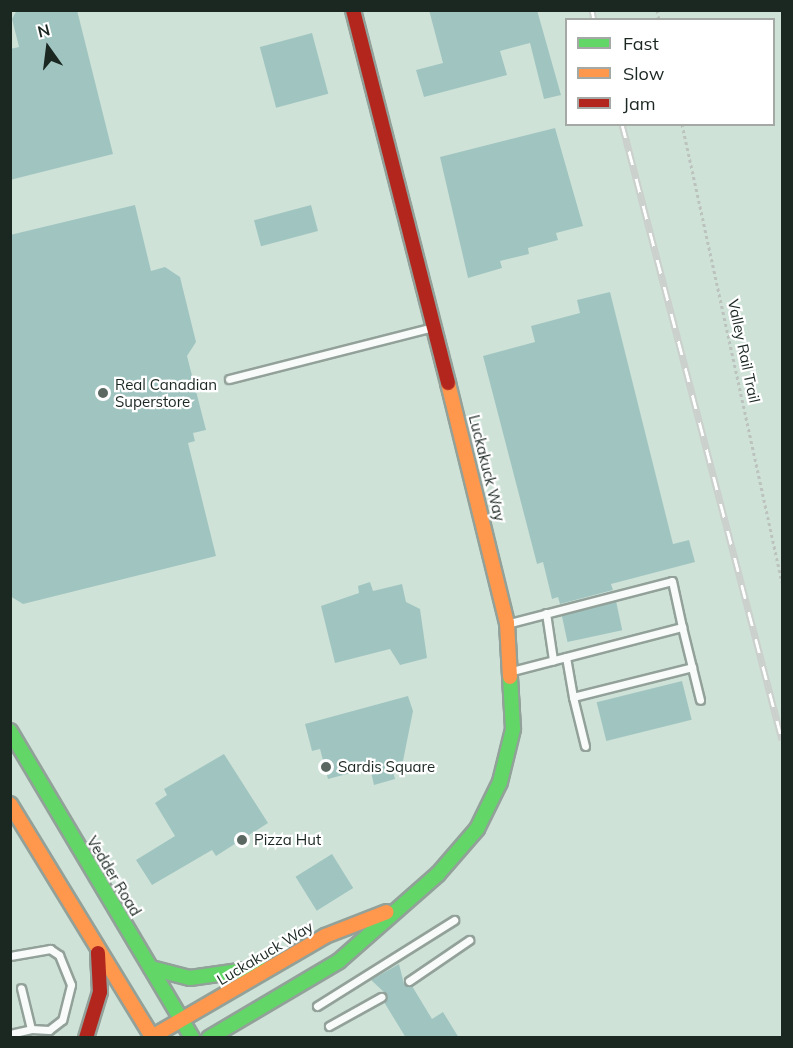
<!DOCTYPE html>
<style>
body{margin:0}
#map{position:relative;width:793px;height:1048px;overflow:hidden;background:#cfe2d8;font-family:Mulish,sans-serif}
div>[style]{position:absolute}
.building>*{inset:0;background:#a0c5c0;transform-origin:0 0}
.path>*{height:3px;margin-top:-1.5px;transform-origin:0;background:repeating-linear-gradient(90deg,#bcc3bf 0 3px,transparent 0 6px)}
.roads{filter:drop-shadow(2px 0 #92a199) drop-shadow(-2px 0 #92a199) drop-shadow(0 2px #92a199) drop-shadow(0 -2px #92a199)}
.lane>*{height:7px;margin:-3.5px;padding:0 3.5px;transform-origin:3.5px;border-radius:3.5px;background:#f8fbf9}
.fast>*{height:14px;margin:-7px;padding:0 7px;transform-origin:7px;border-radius:7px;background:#63d668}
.slow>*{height:14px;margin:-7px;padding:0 7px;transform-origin:7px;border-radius:7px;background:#ff974d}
.jam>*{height:14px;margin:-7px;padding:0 7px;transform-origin:7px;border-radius:7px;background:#b3261e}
.rail>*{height:7px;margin-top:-3.5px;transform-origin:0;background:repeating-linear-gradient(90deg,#fff 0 14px,#cbd0cd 0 28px);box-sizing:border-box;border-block:2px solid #cbd0cd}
.dots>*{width:16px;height:16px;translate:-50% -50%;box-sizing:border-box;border:3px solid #fff;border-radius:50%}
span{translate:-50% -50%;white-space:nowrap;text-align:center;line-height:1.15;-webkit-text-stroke:4.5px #fff;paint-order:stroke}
.street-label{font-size:15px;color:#1b2721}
.poi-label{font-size:15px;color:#1b2721}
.left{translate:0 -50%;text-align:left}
.frame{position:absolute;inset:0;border:12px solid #1b2721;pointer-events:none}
.legend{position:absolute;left:565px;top:18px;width:210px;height:108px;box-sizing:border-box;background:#fff;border:2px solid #a4a9a6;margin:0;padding:8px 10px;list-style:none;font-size:18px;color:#1b2721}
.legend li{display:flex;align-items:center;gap:12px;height:30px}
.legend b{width:30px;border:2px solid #a4a9a6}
.north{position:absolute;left:18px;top:18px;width:60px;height:60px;-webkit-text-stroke:4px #fff;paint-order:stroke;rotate:346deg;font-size:16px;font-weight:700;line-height:24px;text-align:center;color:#1b2721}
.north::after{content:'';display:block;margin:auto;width:21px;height:27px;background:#1b2721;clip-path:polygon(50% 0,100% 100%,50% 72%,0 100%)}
</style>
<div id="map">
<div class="building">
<i style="clip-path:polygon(17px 10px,77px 10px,113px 154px,10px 180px,10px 49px,19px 47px,12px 19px)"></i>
<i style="clip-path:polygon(429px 10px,537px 10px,561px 95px,544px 99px,530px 43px,500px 51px,507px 75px,424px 97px,416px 70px,443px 63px)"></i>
<i style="left:312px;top:33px;width:63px;height:54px;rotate:75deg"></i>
<i style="clip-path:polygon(555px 128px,583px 226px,556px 233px,558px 240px,528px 248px,529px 254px,500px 261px,502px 268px,468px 278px,440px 157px)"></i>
<i style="clip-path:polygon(135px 205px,151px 271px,165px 267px,180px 277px,196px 342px,187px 356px,206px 430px,193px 433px,195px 441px,188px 443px,216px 556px,23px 604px,10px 596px,10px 235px)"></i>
<i style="left:311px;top:205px;width:27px;height:59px;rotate:75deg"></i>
<i style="clip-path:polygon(610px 292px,673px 544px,689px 540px,695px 562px,611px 584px,613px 590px,560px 604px,558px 597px,552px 599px,543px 562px,537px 564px,483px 356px,535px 342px,531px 326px,580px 313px,577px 300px)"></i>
<i style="clip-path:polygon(370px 582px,373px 591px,402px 584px,406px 602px,420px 609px,427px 658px,400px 665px,390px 649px,335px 663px,321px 606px,359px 593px,358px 586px)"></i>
<i style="left:616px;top:601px;width:30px;height:56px;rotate:78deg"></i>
<i style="left:682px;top:681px;width:40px;height:88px;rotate:76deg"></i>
<i style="clip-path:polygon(408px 696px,413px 711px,403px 761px,391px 764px,395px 779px,374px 785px,370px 768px,328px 779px,320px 749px,312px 751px,305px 724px)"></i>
<i style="clip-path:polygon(224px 754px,268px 823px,216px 856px,212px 850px,152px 885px,136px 860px,175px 836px,155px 803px,167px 795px,164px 789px)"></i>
<i style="left:332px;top:854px;width:40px;height:43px;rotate:58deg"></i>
<i style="clip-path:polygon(399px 964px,404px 984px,412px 986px,432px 1019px,443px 1012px,459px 1038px,406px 1038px,384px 1002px,386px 994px,371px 980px)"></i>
</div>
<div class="path">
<i style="left:657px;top:10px;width:10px;rotate:79deg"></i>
<i style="left:682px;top:124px;width:469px;rotate:77.7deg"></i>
</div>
<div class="roads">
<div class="lane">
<i style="left:229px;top:379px;width:211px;rotate:-14.3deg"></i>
<i style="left:546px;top:613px;width:48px;rotate:81.5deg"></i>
<i style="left:510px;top:623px;width:167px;rotate:-14.5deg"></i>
<i style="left:672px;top:581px;width:47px;rotate:77.7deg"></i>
<i style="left:566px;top:657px;width:41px;rotate:80.1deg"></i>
<i style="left:512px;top:671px;width:176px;rotate:-14.5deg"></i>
<i style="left:682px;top:627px;width:75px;rotate:76.1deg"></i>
<i style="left:585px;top:746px;width:50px;rotate:-103.8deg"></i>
<i style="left:573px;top:697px;width:123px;rotate:-14.1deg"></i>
<i style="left:10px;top:956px;width:41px;rotate:-9.9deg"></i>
<i style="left:50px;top:949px;width:11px;rotate:34deg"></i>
<i style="left:59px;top:955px;width:32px;rotate:68deg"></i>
<i style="left:71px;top:985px;width:36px;rotate:104deg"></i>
<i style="left:62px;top:1020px;width:16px;rotate:142deg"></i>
<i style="left:49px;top:1030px;width:18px;rotate:-177deg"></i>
<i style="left:409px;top:981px;width:73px;rotate:-34.3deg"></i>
<i style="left:317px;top:1006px;width:162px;rotate:-32.1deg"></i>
<i style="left:329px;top:1026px;width:60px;rotate:-29.1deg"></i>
<i style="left:10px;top:1034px;width:22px;rotate:-13deg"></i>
<i style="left:31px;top:1029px;width:42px;rotate:-103.7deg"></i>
</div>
<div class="fast">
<i style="left:10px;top:731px;width:357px;rotate:59.3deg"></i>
<i style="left:151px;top:968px;width:40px;rotate:14.4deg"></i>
<i style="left:190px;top:978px;width:71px;rotate:-8.1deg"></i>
<i style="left:209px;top:1038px;width:151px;rotate:-30.6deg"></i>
<i style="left:339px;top:961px;width:132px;rotate:-41.3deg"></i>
<i style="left:438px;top:874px;width:60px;rotate:-49.1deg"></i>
<i style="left:477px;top:829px;width:52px;rotate:-63.9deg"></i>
<i style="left:500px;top:782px;width:55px;rotate:-76.2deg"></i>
<i style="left:513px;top:729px;width:52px;rotate:-93.3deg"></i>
</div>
<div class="slow">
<i style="left:448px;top:383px;width:247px;rotate:76.2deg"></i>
<i style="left:507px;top:623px;width:54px;rotate:86.8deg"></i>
<i style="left:10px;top:804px;width:274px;rotate:58.6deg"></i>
<i style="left:150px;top:1038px;width:203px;rotate:-30.2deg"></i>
<i style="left:325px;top:936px;width:66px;rotate:-21.2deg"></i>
</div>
<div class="jam">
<i style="left:353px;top:10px;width:385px;rotate:75.7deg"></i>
<i style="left:86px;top:1038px;width:48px;rotate:-73.1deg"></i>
<i style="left:100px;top:992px;width:39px;rotate:-93deg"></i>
</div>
</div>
<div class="rail">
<i style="left:592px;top:10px;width:10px;rotate:79deg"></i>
<i style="left:622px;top:124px;width:636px;rotate:75.44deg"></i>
</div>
<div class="dots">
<i style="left:103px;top:393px;background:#5a6861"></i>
<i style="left:326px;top:767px;background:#5a6861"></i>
<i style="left:242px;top:840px;background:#5a6861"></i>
</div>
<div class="street-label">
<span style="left:744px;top:351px;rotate:78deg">Valley Rail Trail</span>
<span style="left:487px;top:468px;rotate:76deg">Luckakuck Way</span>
<span style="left:114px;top:876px;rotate:59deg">Vedder Road</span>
<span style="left:265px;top:953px;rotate:-31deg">Luckakuck Way</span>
</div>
<div class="poi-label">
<span class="left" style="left:115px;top:393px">Real Canadian<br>Superstore</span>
<span class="left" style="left:338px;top:767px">Sardis Square</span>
<span class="left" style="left:254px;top:840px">Pizza Hut</span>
</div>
<div class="frame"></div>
<ul class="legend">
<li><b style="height:8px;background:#63d668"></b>Fast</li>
<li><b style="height:8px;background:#ff974d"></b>Slow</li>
<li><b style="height:8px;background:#b3261e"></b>Jam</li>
</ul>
<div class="north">N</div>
</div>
